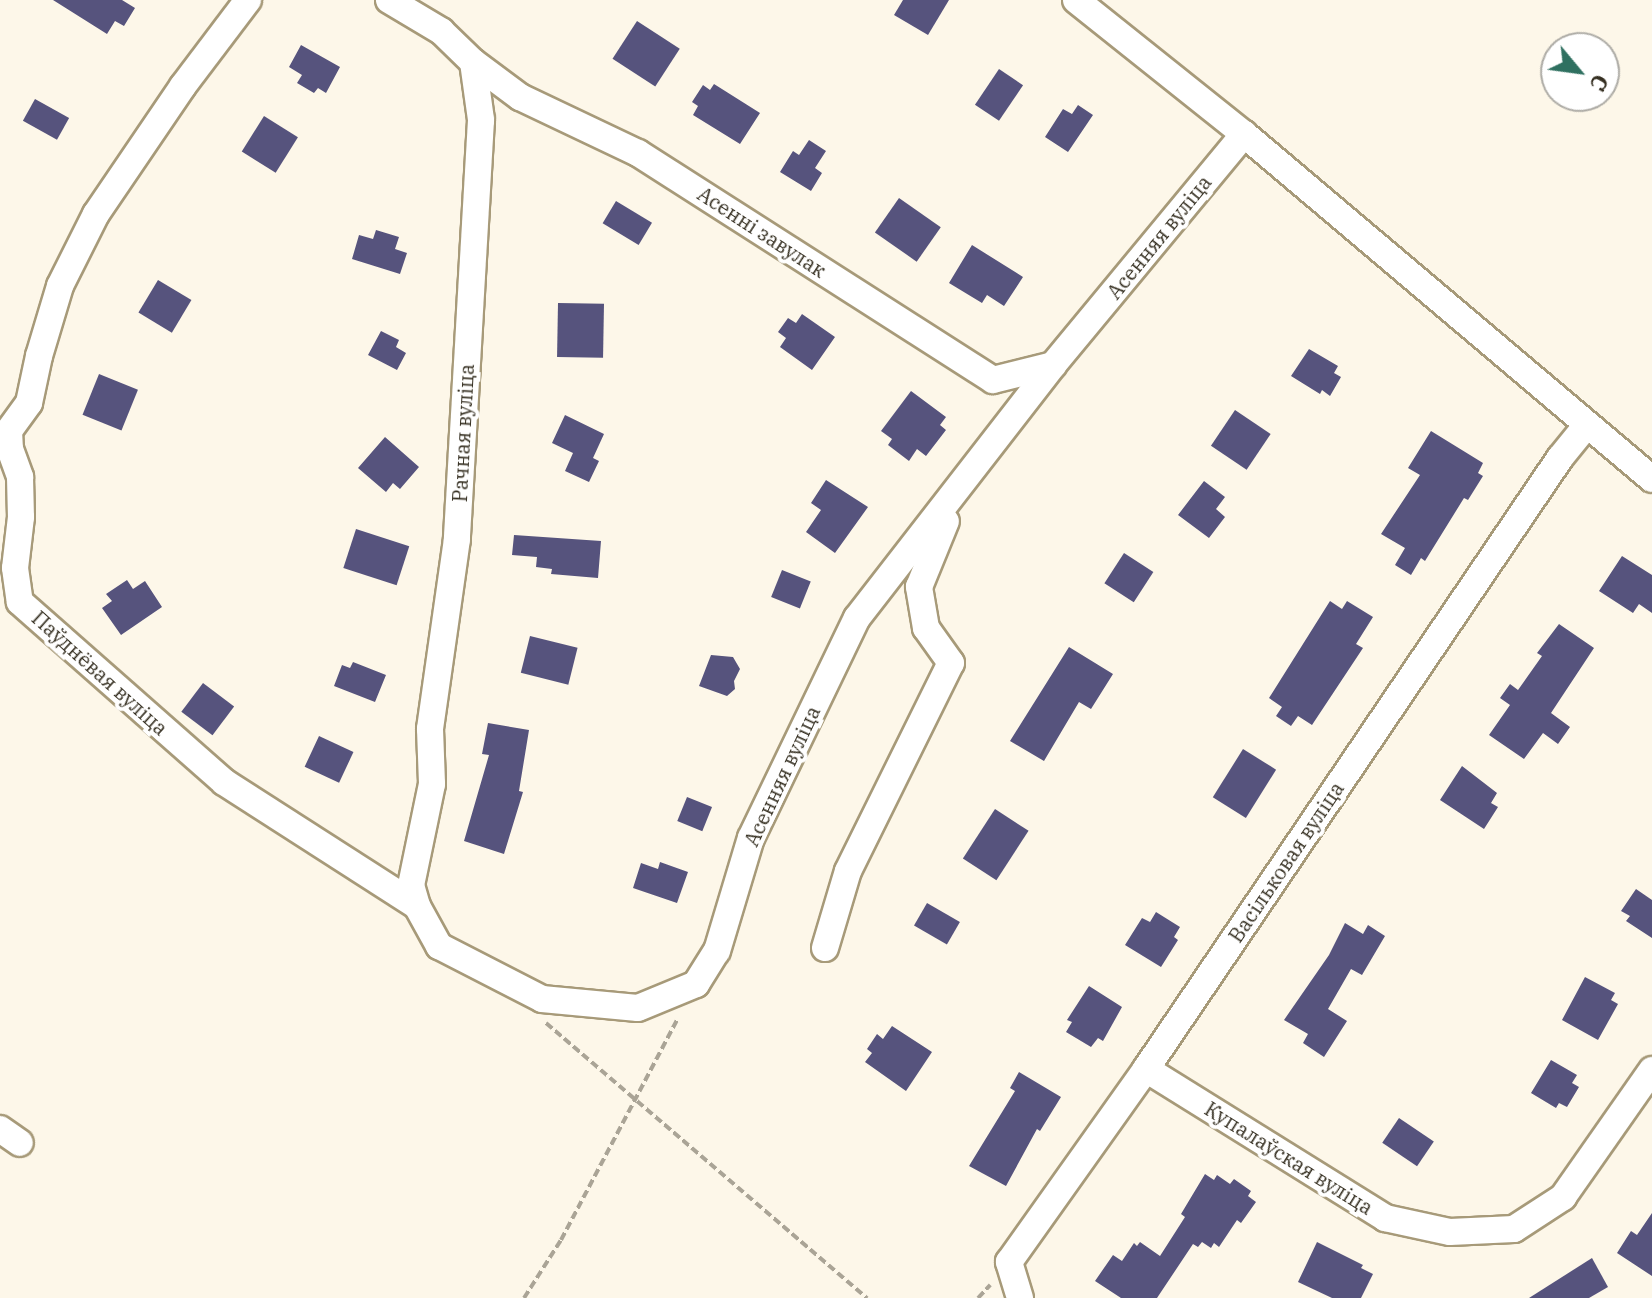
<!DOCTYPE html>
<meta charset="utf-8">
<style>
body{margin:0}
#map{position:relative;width:1652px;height:1298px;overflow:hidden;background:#fdf7e9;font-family:"IBM Plex Serif",serif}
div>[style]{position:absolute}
.building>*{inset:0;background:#56537d;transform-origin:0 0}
.path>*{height:4px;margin-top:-2px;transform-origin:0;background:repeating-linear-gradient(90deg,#aaa496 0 8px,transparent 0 12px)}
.roads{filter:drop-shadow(2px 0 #a79a79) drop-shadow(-2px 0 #a79a79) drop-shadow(0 2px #a79a79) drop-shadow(0 -2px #a79a79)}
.minor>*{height:26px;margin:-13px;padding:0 13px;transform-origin:13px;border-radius:13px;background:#fff}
span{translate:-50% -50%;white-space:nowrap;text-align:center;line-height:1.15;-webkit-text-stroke:8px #fff;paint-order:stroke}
.street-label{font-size:20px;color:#352f21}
.north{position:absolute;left:1540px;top:32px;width:80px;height:80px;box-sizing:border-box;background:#fff;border:2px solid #aeaca6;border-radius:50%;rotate:119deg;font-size:22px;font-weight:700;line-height:32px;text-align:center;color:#352f21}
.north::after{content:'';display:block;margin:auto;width:28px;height:36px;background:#2f7060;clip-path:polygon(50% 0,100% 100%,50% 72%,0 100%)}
</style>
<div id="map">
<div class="building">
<i style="clip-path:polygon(53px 0,122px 0,135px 8px,124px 26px,115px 21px,107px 34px)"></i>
<i style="clip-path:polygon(903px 0,949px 0,928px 35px,894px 15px)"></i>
<i style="left:637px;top:21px;width:51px;height:45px;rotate:33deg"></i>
<i style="clip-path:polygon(301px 45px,340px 67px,326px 93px,318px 88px,314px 93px,297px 83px,302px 75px,289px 67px)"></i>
<i style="left:999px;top:69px;width:29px;height:43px;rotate:34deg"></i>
<i style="clip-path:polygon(714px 84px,760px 113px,740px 144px,693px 115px,698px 106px,692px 102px,703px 85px,710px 90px)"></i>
<i style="left:35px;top:99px;width:39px;height:25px;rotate:29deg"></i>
<i style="clip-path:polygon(1078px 105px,1093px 115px,1068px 152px,1045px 137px,1063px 109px,1072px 114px)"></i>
<i style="left:264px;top:116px;width:40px;height:42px;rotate:32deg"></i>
<i style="clip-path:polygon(809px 140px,826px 151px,815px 168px,822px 173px,811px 191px,780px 172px,793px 151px,799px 155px)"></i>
<i style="left:899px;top:198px;width:51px;height:42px;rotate:35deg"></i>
<i style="left:616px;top:201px;width:42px;height:26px;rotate:31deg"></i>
<i style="clip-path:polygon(376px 230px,399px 237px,395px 249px,407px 253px,400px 274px,352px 259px,359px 235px,373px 239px)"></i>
<i style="clip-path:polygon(972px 245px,1023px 277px,1004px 306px,987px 295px,982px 303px,949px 283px)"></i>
<i style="left:158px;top:280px;width:39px;height:38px;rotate:31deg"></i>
<i style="left:558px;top:303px;width:46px;height:54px;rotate:1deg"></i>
<i style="clip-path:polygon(802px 314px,835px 337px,812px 370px,780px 347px,786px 338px,778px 332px,788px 318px,796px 323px)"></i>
<i style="clip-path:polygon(381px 331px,399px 340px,396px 347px,406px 353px,397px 370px,368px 355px)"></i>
<i style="clip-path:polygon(1309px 349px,1338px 366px,1334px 373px,1341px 377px,1330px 396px,1322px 390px,1320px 394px,1291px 376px)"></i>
<i style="left:99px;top:374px;width:42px;height:44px;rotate:22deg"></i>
<i style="clip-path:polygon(911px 391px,946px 417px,940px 425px,946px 430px,926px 456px,917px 449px,909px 461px,888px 445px,892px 439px,881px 431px)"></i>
<i style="left:1235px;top:410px;width:43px;height:43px;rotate:34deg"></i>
<i style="clip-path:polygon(565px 415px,604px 434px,593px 458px,599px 461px,589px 482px,565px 471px,573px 453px,552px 443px)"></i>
<i style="clip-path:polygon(1431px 431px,1483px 463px,1478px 473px,1483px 476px,1468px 500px,1464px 498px,1425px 561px,1421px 558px,1411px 575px,1395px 565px,1405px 548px,1381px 534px,1420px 475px,1408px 468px)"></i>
<i style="clip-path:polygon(385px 437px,419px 467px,400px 489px,393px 483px,386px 492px,358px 468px)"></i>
<i style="clip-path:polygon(826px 480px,868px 507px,835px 553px,806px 532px,821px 510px,811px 503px)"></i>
<i style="clip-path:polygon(1204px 481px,1225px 497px,1216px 509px,1225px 517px,1209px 538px,1178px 515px)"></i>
<i style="left:356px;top:529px;width:56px;height:41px;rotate:18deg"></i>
<i style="clip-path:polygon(514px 535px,601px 541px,598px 578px,551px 574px,552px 569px,536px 567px,537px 557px,512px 555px)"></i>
<i style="left:1124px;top:553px;width:35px;height:36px;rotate:33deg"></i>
<i style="clip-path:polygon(1622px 556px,1652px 575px,1652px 613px,1639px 604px,1633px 613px,1599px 591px)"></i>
<i style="left:782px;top:570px;width:31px;height:29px;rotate:22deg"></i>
<i style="clip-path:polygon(127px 580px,133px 589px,145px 581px,162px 607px,121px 635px,102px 608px,112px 601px,106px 594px)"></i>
<i style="clip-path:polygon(1330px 601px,1342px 609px,1347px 601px,1373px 617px,1356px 644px,1363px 648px,1312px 725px,1298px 716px,1291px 726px,1276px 716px,1282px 707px,1269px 698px)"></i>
<i style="clip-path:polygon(1559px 624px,1594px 648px,1551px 713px,1570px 727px,1558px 744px,1543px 733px,1524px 759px,1489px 735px,1510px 705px,1500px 698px,1510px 684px,1518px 690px,1542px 656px,1537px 653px)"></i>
<i style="left:530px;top:636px;width:49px;height:38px;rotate:14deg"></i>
<i style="clip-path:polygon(1069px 647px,1113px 674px,1091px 709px,1079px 702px,1044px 761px,1010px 741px)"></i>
<i style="clip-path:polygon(711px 655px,733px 657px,740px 669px,734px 681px,735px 689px,727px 696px,699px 686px)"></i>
<i style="clip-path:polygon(353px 662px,386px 675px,375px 702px,334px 686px,342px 665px,350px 668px)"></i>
<i style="left:203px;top:683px;width:39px;height:36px;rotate:37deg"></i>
<i style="clip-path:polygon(488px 723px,529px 730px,519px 791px,523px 792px,504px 854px,464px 841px,489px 755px,482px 754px)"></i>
<i style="left:319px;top:736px;width:38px;height:34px;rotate:25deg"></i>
<i style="left:1243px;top:749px;width:39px;height:57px;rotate:32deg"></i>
<i style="clip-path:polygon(1462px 766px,1497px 793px,1491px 803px,1498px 807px,1484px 829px,1440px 800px)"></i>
<i style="left:687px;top:797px;width:27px;height:26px;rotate:22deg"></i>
<i style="left:995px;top:809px;width:40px;height:59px;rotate:33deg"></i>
<i style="clip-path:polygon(660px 862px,688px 872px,677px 903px,633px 888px,641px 863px,658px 869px)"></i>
<i style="clip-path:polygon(1636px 889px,1652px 900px,1652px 938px,1626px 921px,1630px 916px,1621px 911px)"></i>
<i style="left:927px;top:903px;width:38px;height:26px;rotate:30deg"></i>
<i style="clip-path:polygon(1156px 912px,1180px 927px,1174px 937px,1178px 940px,1161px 967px,1125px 945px,1142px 918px,1150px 922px)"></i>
<i style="clip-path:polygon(1345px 923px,1363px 934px,1368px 925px,1385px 936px,1362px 975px,1351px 969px,1328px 1009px,1347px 1021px,1324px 1057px,1303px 1043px,1308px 1034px,1284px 1020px,1329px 955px)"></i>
<i style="clip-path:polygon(1585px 977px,1615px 993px,1611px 1000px,1618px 1004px,1598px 1040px,1562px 1020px)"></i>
<i style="clip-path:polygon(1089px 986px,1122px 1007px,1103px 1041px,1098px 1038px,1091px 1047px,1066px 1032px,1072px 1022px,1067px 1020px)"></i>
<i style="clip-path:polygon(892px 1026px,932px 1052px,906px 1091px,865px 1062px,872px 1053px,867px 1049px,877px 1034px,883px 1039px)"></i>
<i style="clip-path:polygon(1551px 1060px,1577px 1075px,1572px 1083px,1579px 1087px,1567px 1107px,1559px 1103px,1556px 1108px,1531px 1093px)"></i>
<i style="clip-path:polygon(1019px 1072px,1061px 1097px,1040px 1131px,1037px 1129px,1006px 1186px,969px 1166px,1015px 1091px,1010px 1088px)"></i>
<i style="left:1399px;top:1118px;width:42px;height:30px;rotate:34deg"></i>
<i style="clip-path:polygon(1205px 1174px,1214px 1180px,1217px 1175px,1230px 1184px,1234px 1179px,1251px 1191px,1248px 1196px,1256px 1202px,1241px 1223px,1237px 1220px,1219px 1247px,1214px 1243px,1211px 1248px,1202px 1242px,1198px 1247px,1193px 1244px,1157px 1298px,1121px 1298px,1095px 1281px,1113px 1255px,1122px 1261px,1134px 1243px,1137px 1246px,1140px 1242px,1160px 1256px,1185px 1217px,1181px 1214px)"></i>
<i style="clip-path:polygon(1652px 1213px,1652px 1276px,1617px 1253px,1631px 1231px,1637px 1235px)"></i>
<i style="clip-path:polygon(1317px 1242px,1363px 1265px,1361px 1268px,1373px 1274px,1361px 1298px,1332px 1298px,1298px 1282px)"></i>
<i style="clip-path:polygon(1592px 1258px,1608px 1287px,1589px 1298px,1529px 1298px)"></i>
</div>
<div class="path">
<i style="left:546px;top:1023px;width:423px;rotate:40.6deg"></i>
<i style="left:524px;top:1298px;width:69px;rotate:-57.5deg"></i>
<i style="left:561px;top:1240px;width:251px;rotate:-62.2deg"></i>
<i style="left:978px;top:1298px;width:18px;rotate:-47deg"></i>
</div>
<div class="roads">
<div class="minor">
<i style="left:248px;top:0;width:108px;rotate:127.1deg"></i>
<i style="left:183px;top:86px;width:155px;rotate:124.2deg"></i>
<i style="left:96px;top:214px;width:80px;rotate:116.6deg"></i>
<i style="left:60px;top:286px;width:73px;rotate:106.7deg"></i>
<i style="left:39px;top:356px;width:48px;rotate:102deg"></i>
<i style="left:29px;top:403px;width:34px;rotate:126deg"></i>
<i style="left:9px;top:431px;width:18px;rotate:87deg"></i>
<i style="left:10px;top:449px;width:30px;rotate:70deg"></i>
<i style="left:20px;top:477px;width:40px;rotate:88.6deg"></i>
<i style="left:21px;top:517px;width:51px;rotate:96.7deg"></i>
<i style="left:15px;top:568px;width:34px;rotate:82deg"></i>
<i style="left:20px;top:602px;width:272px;rotate:41.4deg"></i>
<i style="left:224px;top:782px;width:229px;rotate:32.7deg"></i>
<i style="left:389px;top:0;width:61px;rotate:30.8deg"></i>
<i style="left:441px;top:31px;width:45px;rotate:44.1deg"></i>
<i style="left:473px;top:62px;width:59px;rotate:82.1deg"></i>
<i style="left:481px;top:120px;width:420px;rotate:93.3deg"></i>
<i style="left:457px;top:539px;width:192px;rotate:98.1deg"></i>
<i style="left:430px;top:729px;width:55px;rotate:87.9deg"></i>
<i style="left:432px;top:784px;width:103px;rotate:101.7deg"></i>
<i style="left:411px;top:885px;width:22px;rotate:74deg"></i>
<i style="left:417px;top:906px;width:46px;rotate:61.2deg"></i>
<i style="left:439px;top:946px;width:116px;rotate:27.2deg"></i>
<i style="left:542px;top:999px;width:96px;rotate:5.4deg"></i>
<i style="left:638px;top:1008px;width:63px;rotate:-22.5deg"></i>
<i style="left:696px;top:984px;width:39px;rotate:-58deg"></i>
<i style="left:717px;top:951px;width:118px;rotate:-73.3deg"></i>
<i style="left:751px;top:838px;width:244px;rotate:-64.3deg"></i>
<i style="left:857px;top:618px;width:320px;rotate:-52.2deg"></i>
<i style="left:1053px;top:365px;width:300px;rotate:-50.4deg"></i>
<i style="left:1076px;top:0;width:215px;rotate:38.6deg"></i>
<i style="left:1244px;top:134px;width:534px;rotate:40.22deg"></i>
<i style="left:473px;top:62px;width:59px;rotate:36.7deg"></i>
<i style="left:520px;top:97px;width:131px;rotate:25.4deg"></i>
<i style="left:638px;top:153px;width:421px;rotate:32.6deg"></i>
<i style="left:993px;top:380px;width:62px;rotate:-14deg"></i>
<i style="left:825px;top:948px;width:80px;rotate:-73.4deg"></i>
<i style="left:848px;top:871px;width:232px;rotate:-63.7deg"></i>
<i style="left:951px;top:663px;width:43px;rotate:-125.5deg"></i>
<i style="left:926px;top:628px;width:42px;rotate:-99.7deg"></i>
<i style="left:919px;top:587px;width:71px;rotate:-67.8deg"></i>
<i style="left:1146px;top:1069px;width:282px;rotate:31.9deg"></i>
<i style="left:1385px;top:1218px;width:66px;rotate:12.2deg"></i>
<i style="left:1450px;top:1232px;width:64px;rotate:-2.7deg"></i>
<i style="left:1514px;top:1229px;width:59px;rotate:-33.1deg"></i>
<i style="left:1563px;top:1197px;width:155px;rotate:-55deg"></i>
<i style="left:0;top:1129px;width:24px;rotate:35deg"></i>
<i style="left:1020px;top:1298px;width:38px;rotate:-107deg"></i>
<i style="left:1009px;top:1262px;width:237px;rotate:-54.6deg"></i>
<i style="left:1146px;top:1069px;width:738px;rotate:-55.88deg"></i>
<i style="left:1560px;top:458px;width:41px;rotate:-50.9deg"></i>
</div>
</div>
<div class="street-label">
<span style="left:762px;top:232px;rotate:33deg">Асенні завулак</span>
<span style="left:1159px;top:237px;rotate:-51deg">Асенняя вуліца</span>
<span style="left:463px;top:433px;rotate:-87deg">Рачная вуліца</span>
<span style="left:100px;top:673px;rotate:42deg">Паўднёвая вуліца</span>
<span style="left:782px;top:776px;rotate:-65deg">Асенняя вуліца</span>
<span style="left:1286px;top:862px;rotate:-56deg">Васільковая вуліца</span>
<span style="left:1289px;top:1158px;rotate:32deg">Купалаўская вуліца</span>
</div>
<div class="north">С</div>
</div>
